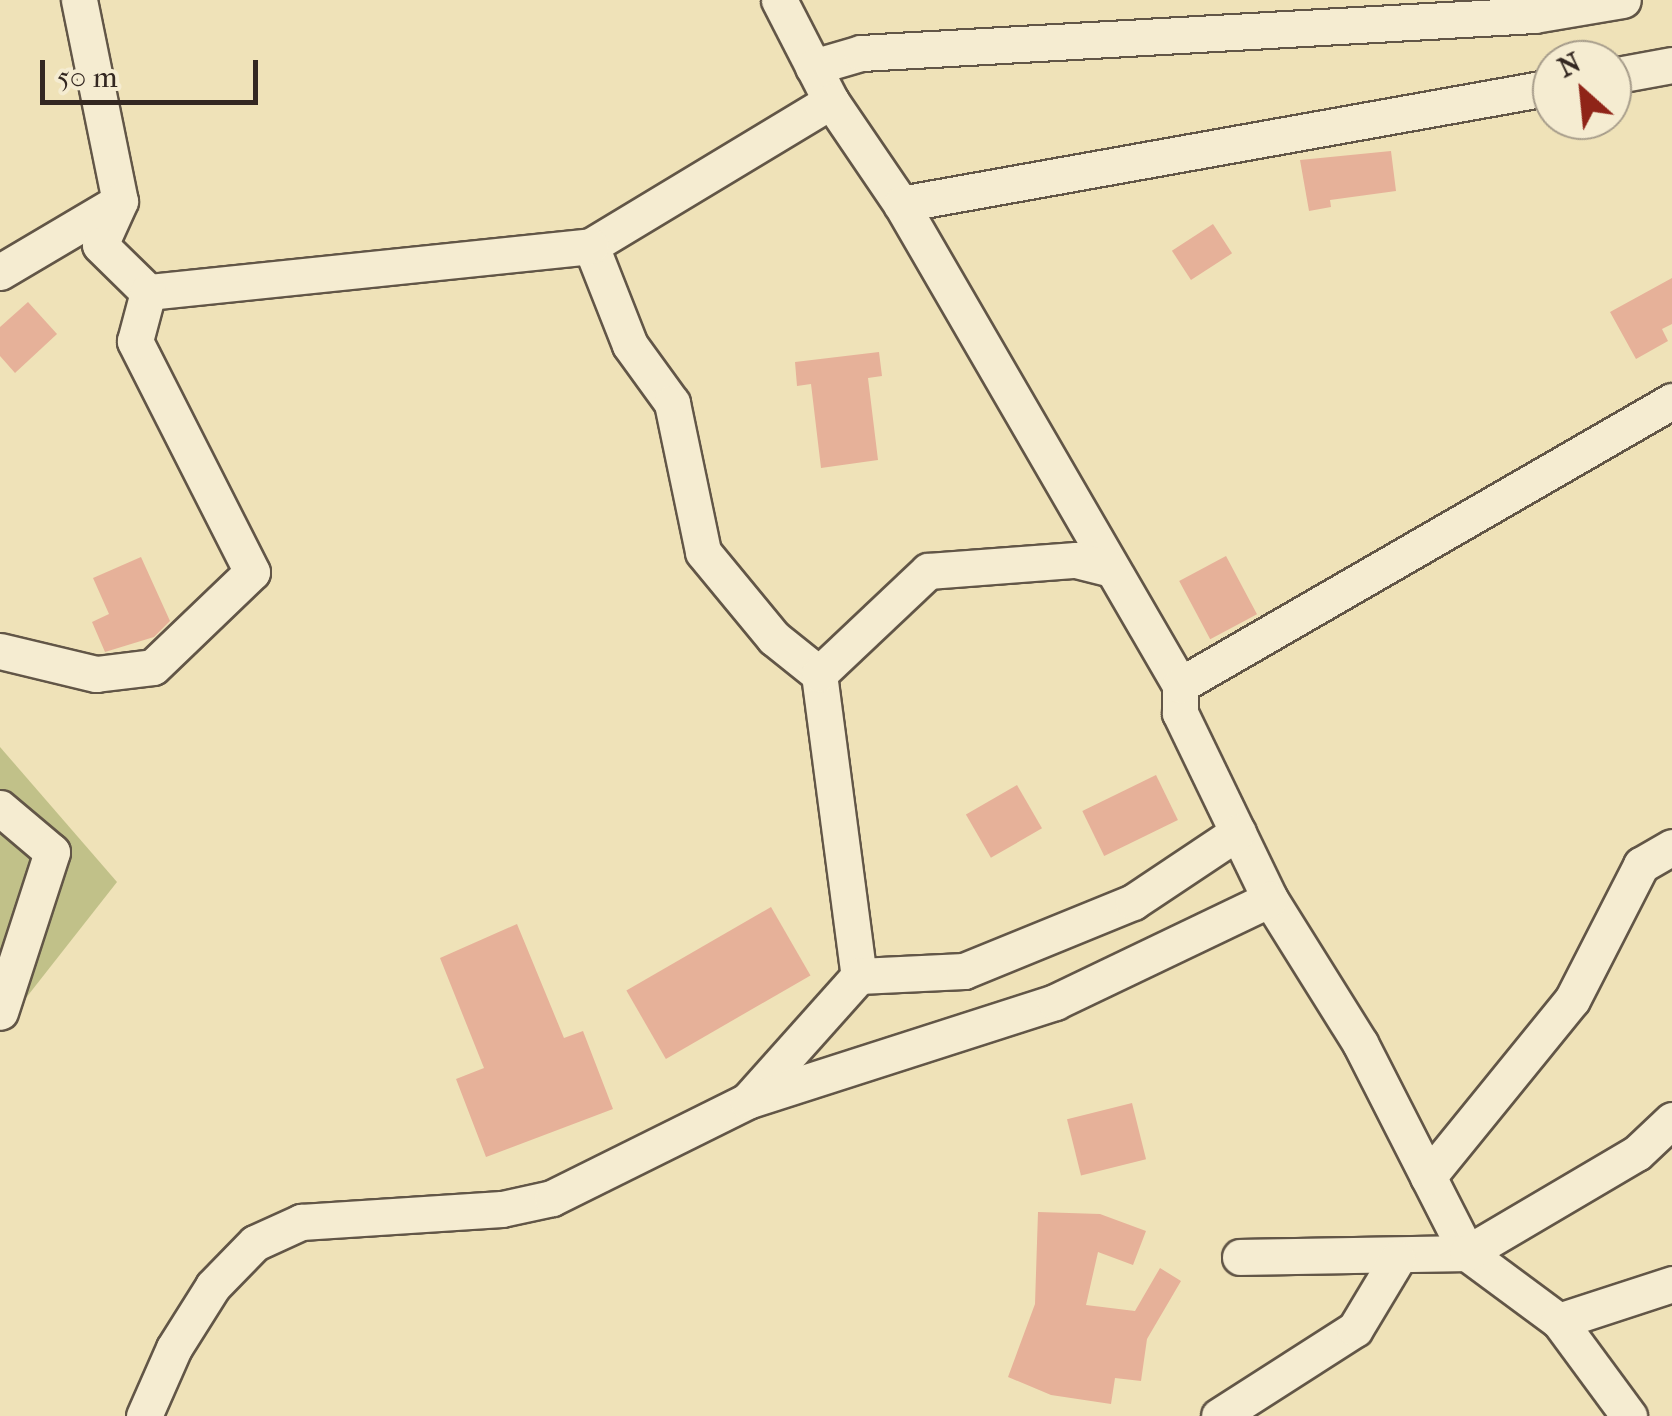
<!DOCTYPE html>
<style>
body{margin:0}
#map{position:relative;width:1672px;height:1416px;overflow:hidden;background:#efe2b8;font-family:"IM FELL French Canon",serif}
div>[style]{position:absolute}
.green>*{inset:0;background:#c1c189}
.building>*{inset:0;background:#e6b199;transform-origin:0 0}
.roads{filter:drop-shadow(2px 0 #625647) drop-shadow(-2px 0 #625647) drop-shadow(0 2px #625647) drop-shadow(0 -2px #625647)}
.street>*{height:35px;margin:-17.5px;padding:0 17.5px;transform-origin:17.5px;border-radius:17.5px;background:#f5ecd1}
span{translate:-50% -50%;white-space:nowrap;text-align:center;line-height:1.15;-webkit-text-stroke:8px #f5ecd1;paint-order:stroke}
.north{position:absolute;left:1532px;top:40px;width:100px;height:100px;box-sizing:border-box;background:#f5ecd1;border:2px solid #a79d8b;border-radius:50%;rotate:333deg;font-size:28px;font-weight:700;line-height:40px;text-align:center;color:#332721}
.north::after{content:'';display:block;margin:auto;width:35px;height:45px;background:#8f2418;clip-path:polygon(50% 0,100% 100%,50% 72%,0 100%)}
.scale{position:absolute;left:40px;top:60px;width:218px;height:45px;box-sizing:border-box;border:5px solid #332721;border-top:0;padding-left:12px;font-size:30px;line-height:35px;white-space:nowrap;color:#332721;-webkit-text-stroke:8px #f5ecd1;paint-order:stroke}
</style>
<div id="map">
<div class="green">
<i style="clip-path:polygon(0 747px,117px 882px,0 1031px)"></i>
</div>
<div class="building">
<i style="clip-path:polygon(1391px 151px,1396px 191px,1330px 200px,1331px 207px,1309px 211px,1300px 160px)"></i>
<i style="left:1213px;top:224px;width:35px;height:49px;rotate:57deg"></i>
<i style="clip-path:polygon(1672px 278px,1672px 324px,1662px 329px,1668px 341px,1636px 359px,1610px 312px)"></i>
<i style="clip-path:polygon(28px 302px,57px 334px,15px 373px,0 356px,0 327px)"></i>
<i style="clip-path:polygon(879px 352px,882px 376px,868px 378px,878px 460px,821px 468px,811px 384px,797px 386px,795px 362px)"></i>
<i style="left:1226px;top:556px;width:66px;height:53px;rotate:62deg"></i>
<i style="clip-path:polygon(141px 557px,170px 621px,154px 637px,105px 652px,92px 622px,109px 614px,93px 578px)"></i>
<i style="left:1156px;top:775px;width:50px;height:82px;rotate:64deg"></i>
<i style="left:1017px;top:785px;width:50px;height:59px;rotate:60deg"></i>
<i style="left:771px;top:907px;width:79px;height:167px;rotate:60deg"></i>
<i style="clip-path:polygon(517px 924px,564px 1038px,583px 1031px,613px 1109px,486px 1157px,456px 1079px,484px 1068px,440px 958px)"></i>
<i style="left:1132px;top:1103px;width:58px;height:67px;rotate:76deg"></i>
<i style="clip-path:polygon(1038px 1212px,1100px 1214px,1146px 1231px,1133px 1265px,1098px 1252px,1086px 1305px,1135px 1311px,1160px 1268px,1181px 1281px,1147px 1339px,1141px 1381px,1115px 1378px,1111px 1404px,1051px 1395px,1008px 1377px,1035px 1304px)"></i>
</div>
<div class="roads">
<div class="street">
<i style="left:79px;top:0;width:205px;rotate:78.5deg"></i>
<i style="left:779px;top:0;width:114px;rotate:62.8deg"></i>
<i style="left:831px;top:101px;width:125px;rotate:55.8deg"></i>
<i style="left:901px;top:204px;width:556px;rotate:59.88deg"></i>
<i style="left:1180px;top:685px;width:28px;rotate:90deg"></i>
<i style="left:1180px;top:713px;width:207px;rotate:64.2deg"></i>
<i style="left:1270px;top:899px;width:170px;rotate:58deg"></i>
<i style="left:1360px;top:1043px;width:236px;rotate:63deg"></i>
<i style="left:1467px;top:1253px;width:114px;rotate:36.5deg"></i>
<i style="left:1559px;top:1321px;width:118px;rotate:53.6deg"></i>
<i style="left:813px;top:67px;width:50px;rotate:-16.3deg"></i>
<i style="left:861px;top:53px;width:674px;rotate:-3.23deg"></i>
<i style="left:1534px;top:15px;width:90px;rotate:-9.6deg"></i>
<i style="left:1612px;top:76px;width:61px;rotate:-10.4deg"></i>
<i style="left:831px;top:101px;width:280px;rotate:148.9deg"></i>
<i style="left:591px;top:246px;width:106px;rotate:68.5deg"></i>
<i style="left:630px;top:345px;width:72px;rotate:54.1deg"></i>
<i style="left:672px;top:403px;width:152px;rotate:78.2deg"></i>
<i style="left:703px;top:552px;width:112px;rotate:50.5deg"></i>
<i style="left:774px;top:638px;width:58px;rotate:38.7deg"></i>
<i style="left:819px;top:674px;width:305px;rotate:82.5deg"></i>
<i style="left:901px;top:204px;width:661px;rotate:-10.19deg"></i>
<i style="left:0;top:272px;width:139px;rotate:-30.6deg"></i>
<i style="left:120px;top:201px;width:48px;rotate:114.4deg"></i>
<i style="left:100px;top:245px;width:67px;rotate:44.4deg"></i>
<i style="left:148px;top:292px;width:445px;rotate:-5.9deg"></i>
<i style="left:0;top:651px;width:99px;rotate:13.5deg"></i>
<i style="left:96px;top:674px;width:57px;rotate:-7deg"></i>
<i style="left:153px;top:667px;width:137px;rotate:-43.8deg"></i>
<i style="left:252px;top:572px;width:259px;rotate:-116.9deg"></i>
<i style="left:135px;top:341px;width:51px;rotate:-75.1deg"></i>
<i style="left:819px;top:674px;width:150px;rotate:-43.4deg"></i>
<i style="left:928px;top:571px;width:148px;rotate:-4.3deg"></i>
<i style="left:1076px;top:560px;width:36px;rotate:14deg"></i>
<i style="left:1180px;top:685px;width:568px;rotate:-30deg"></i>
<i style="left:0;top:808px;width:68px;rotate:40.2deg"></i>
<i style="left:52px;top:852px;width:168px;rotate:108deg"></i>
<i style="left:748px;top:1100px;width:166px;rotate:-48.2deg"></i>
<i style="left:859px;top:976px;width:105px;rotate:-2.7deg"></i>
<i style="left:964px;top:971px;width:183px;rotate:-22.2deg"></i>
<i style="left:1133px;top:902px;width:126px;rotate:-33.7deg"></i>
<i style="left:1428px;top:1177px;width:228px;rotate:-50.9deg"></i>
<i style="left:1572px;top:1000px;width:152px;rotate:-62.9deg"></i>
<i style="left:1641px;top:865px;width:36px;rotate:-30deg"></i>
<i style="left:1240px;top:1257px;width:227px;rotate:-1deg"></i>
<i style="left:1467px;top:1253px;width:197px;rotate:-30.5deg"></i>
<i style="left:1637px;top:1153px;width:48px;rotate:-43.3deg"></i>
<i style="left:1559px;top:1321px;width:119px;rotate:-18.1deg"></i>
<i style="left:144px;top:1416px;width:74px;rotate:-66.2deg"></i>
<i style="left:174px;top:1348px;width:73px;rotate:-57.8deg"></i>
<i style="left:213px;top:1286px;width:60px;rotate:-45.7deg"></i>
<i style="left:255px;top:1243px;width:51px;rotate:-24.5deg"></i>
<i style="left:301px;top:1222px;width:201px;rotate:-3.7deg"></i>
<i style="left:502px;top:1209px;width:51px;rotate:-12.4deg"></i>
<i style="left:552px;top:1198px;width:218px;rotate:-26.4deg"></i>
<i style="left:747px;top:1101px;width:324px;rotate:-17.8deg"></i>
<i style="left:1055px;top:1002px;width:238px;rotate:-25.6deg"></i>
<i style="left:1219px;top:1416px;width:161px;rotate:-32.6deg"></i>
<i style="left:1355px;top:1329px;width:82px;rotate:-59deg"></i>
</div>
</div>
<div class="north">N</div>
<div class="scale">50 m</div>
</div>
